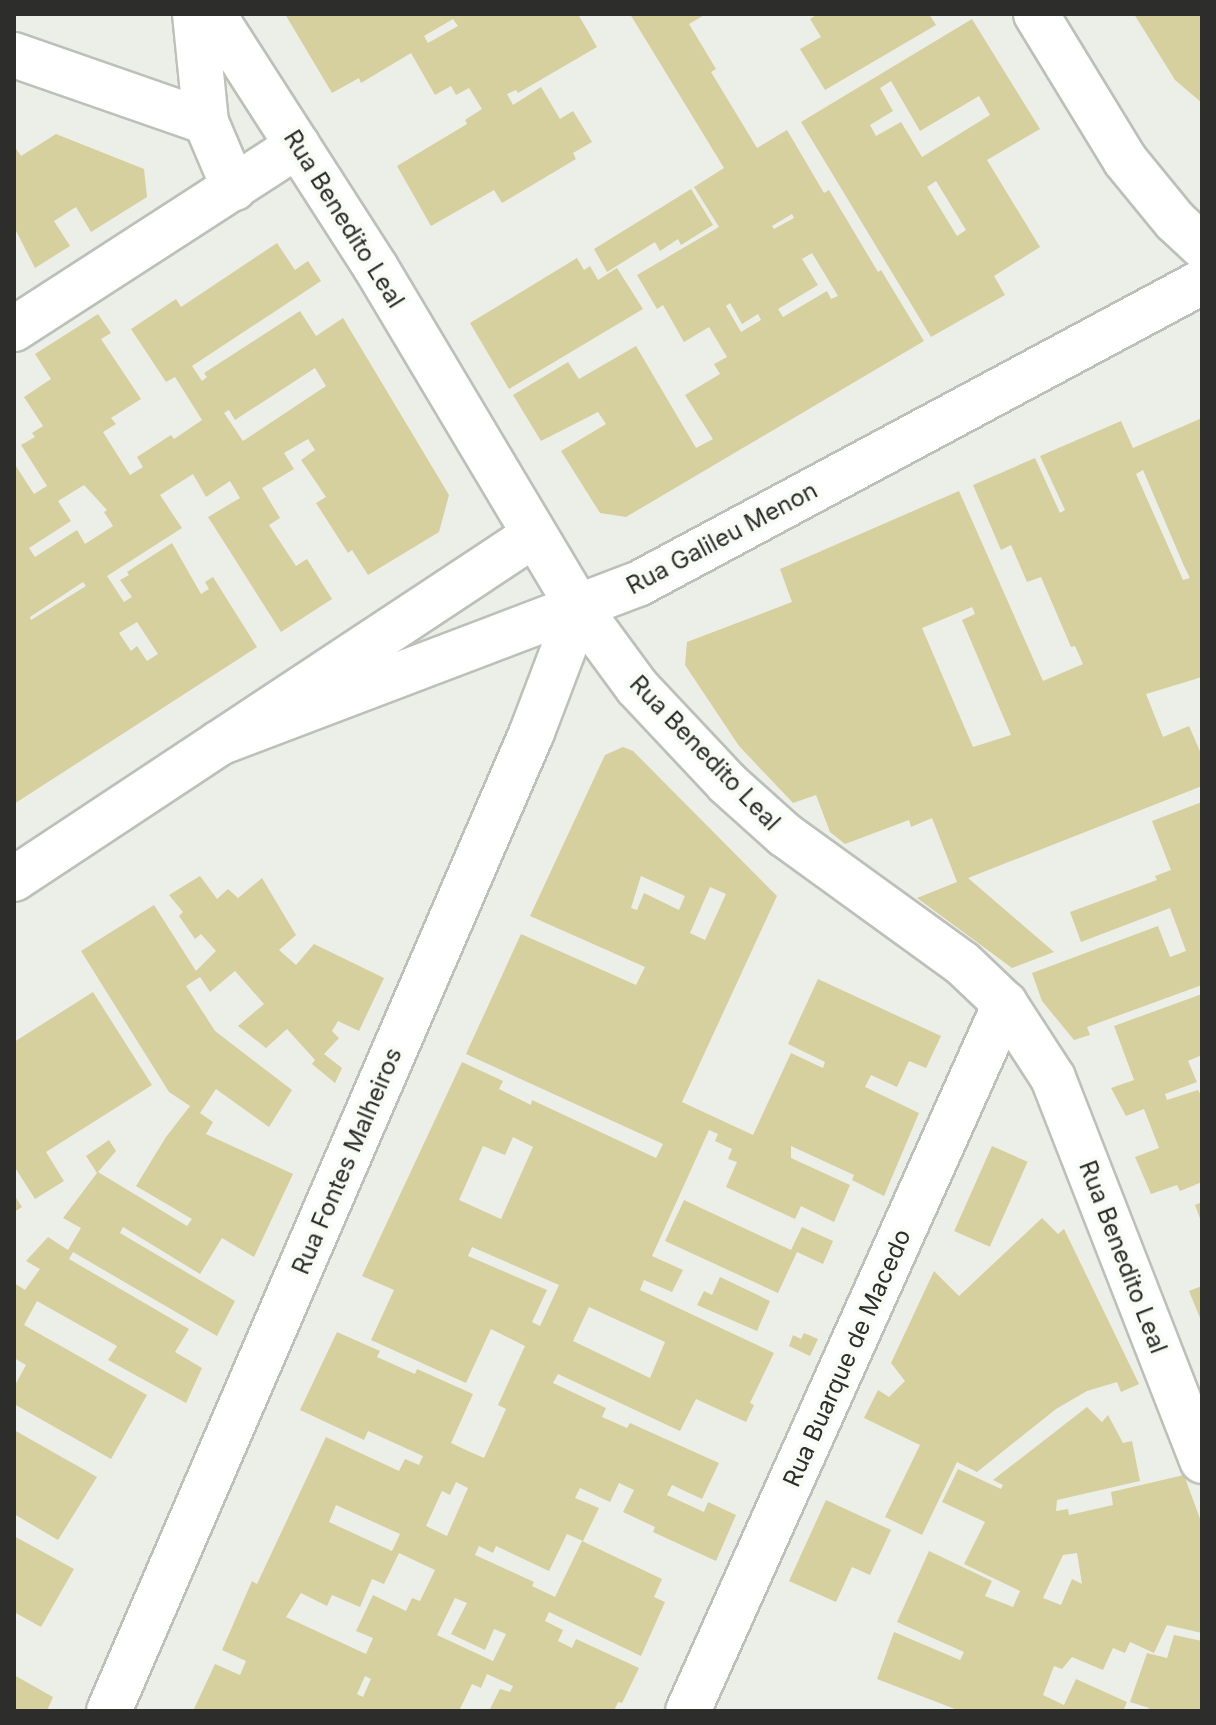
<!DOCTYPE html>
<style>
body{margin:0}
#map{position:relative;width:1216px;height:1725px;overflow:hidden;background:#ecefe8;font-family:Inter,sans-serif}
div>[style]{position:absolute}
.building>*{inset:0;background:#d6cf9e;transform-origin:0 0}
.roads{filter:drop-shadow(2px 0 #bdc0b9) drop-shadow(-2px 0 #bdc0b9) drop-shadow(0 2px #bdc0b9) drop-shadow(0 -2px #bdc0b9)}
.street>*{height:44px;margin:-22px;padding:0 22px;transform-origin:22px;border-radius:22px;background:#fff}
span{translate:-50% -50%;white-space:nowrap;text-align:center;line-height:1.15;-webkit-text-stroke:8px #f9fcf5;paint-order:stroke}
.street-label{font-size:24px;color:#2d2e2b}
.frame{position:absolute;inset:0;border:16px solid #2d2e2b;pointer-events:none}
</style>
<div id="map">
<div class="building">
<i style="clip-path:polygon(evenodd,285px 14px,578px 14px,597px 47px,518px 93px,516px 90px,507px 94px,513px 105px,541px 87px,560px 119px,573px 111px,592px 142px,573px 153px,576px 159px,502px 203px,494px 190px,431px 226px,397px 166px,467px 124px,465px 120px,482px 109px,469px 88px,456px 95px,451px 86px,435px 95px,411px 53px,361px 83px,359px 78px,332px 93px,285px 14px,453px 19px,458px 26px,428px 43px,424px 36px,453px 19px)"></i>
<i style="clip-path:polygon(evenodd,630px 14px,706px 14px,689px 24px,716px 69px,711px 72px,757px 148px,787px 130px,824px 193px,829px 190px,878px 272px,881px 270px,924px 341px,626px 517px,600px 513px,561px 451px,606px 424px,598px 412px,541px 441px,513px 395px,568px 362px,579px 379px,636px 346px,696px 448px,713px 439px,685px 395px,720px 374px,714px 364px,727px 357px,709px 327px,684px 342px,663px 305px,657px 309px,637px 275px,719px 227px,694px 187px,724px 168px,630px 14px,792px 214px,794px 218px,774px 229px,772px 226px,792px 214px,630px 14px,812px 253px,838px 296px,831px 299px,827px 291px,783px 317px,778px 309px,818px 285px,802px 259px,812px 253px,630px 14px,730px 303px,742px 324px,758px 314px,761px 320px,741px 332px,726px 306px,730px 303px)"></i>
<i style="clip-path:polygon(818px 14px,929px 14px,936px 25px,825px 90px,800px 49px,821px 37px,810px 19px)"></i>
<i style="clip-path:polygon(1134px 14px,1202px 14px,1202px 103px,1175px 80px)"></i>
<i style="clip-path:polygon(evenodd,972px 19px,1040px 129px,987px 160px,1040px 247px,994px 276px,1005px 295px,931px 337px,801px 122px,972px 19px,891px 81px,920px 131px,979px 96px,990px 115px,922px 157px,901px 122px,876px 136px,870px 125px,893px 111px,880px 88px,891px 81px,972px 19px,936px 181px,966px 230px,957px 236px,927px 187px,936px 181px)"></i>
<i style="clip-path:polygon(56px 134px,144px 169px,147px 197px,91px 232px,76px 207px,54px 221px,70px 246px,35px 268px,14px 227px,14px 146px,21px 156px)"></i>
<i style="clip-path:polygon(691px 189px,713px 225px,681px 245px,678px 239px,660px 251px,655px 242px,607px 272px,594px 249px)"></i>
<i style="clip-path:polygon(evenodd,277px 243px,295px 270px,308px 261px,321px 281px,192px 366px,202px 381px,207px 377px,204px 373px,300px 311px,316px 336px,343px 318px,449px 495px,439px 532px,368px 575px,352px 550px,348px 553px,316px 503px,326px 497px,301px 460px,315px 450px,308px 439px,284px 453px,294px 469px,262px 488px,280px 518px,269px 525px,296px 566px,307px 559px,332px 599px,281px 632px,208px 517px,240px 498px,230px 481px,206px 497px,193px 474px,160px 495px,182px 528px,107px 576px,124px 602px,132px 597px,120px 580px,129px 575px,127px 572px,172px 543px,201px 594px,209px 589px,205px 582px,213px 577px,257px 647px,14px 804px,14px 463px,34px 494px,47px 486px,21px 445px,35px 437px,32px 433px,43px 426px,24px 397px,51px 379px,35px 354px,98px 314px,111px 333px,101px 339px,141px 399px,111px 418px,116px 424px,103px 432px,130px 475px,143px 467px,137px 457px,171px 435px,174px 439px,202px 420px,175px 377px,166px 382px,131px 329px,176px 299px,181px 307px,277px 243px,315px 368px,326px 386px,243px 441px,224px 413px,229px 410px,235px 420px,315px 368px,277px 243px,84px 485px,107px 510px,104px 512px,113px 526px,85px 544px,77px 530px,35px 557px,29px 548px,71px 521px,58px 501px,84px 485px,277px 243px,83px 582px,86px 586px,31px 620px,30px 617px,83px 582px,277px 243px,137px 622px,158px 654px,147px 661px,137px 646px,131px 651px,119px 633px,137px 622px)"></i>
<i style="clip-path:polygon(577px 258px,584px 270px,590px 266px,598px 280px,617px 268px,643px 309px,509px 389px,470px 323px)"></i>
<i style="clip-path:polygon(evenodd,1202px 418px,1202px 677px,1146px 694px,1163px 737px,1189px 726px,1202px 756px,1202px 786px,968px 878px,1054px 952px,1012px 968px,917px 898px,957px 882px,932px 818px,911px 827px,909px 820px,845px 844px,830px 832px,816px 795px,793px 803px,739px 746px,685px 665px,687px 642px,792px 602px,780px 569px,959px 491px,1043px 681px,1083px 664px,1075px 646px,1071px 647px,1041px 577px,1027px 582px,1011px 545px,1001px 550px,973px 485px,1035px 458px,1060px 513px,1065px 510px,1040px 456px,1121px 421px,1133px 448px,1202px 418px,1143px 470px,1184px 566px,1190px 578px,1183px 580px,1136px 474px,1143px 470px,1202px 418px,972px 607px,975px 614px,962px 620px,1011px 735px,973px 747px,922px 628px,972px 607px)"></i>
<i style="clip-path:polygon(evenodd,623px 747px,633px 751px,777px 896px,682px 1102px,753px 1135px,791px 1053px,823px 1068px,825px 1062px,788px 1044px,818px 979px,941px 1036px,926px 1068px,909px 1061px,897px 1087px,871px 1075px,865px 1087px,919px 1113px,884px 1196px,852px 1180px,854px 1175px,791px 1146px,791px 1158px,850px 1185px,834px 1222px,801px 1206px,795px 1219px,726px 1187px,737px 1162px,728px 1159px,732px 1149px,715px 1141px,718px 1134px,709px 1130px,652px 1256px,683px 1270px,672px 1292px,644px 1280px,640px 1290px,774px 1353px,750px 1403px,754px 1405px,746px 1422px,696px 1399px,680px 1431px,558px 1374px,553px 1383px,606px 1408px,602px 1417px,627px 1428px,630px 1423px,719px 1463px,702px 1499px,672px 1485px,667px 1495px,704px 1512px,708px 1502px,736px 1515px,716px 1561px,653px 1532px,655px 1527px,623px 1512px,634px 1490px,619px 1483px,610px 1502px,580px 1488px,575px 1498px,599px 1508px,583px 1541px,567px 1534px,549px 1571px,496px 1546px,493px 1553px,479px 1546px,475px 1555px,534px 1582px,532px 1586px,555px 1597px,582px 1541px,662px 1579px,654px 1597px,665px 1602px,641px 1656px,549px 1612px,545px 1621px,563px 1630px,558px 1641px,572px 1648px,576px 1639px,639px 1668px,622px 1703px,618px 1702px,614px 1711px,489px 1711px,500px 1689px,510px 1692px,513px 1686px,487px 1674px,481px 1688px,472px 1684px,459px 1711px,193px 1711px,215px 1664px,240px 1675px,246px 1661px,222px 1650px,252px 1581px,257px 1584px,326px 1437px,399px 1471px,405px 1459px,419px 1465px,423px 1456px,368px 1431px,364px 1440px,300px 1410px,337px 1332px,380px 1351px,377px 1357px,415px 1374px,417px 1369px,473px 1394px,451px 1443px,468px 1451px,484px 1458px,506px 1409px,498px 1405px,525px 1346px,491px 1329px,466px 1383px,371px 1340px,394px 1290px,362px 1276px,462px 1062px,503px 1081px,499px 1089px,531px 1105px,532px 1100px,656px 1158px,663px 1144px,466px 1054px,521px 934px,636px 985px,645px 967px,530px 916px,605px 755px,623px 747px,641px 876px,685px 896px,679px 910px,644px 893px,637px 910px,631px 908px,641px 876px,623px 747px,710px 887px,726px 894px,705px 940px,690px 933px,710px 887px,623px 747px,513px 1137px,533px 1147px,501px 1219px,459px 1200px,483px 1146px,505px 1155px,513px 1137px,623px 747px,472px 1247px,559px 1285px,540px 1326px,532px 1322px,547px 1290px,468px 1256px,472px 1247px,623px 747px,589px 1307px,665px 1342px,650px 1378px,573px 1341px,589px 1307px,623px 747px,456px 1482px,468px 1488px,447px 1536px,426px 1526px,442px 1491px,450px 1495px,456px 1482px,623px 747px,336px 1505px,400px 1534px,392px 1551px,329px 1522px,336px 1505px,623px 747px,399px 1553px,435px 1570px,420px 1601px,412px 1598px,406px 1611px,373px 1595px,356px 1631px,373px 1638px,366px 1654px,286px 1617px,301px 1593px,327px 1606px,332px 1595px,360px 1607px,372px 1579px,384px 1584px,399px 1553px,623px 747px,455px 1598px,467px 1603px,451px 1634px,485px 1650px,494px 1629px,506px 1634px,493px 1661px,437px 1635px,455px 1598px,623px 747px,365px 1676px,371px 1679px,363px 1697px,357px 1694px,365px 1676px)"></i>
<i style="clip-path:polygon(1202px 802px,1202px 985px,1087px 1027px,1090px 1035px,1074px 1040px,1042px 1001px,1032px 973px,1158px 926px,1170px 957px,1186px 951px,1170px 908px,1081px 942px,1070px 912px,1157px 880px,1155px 876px,1171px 870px,1152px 821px)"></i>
<i style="clip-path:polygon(200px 876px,217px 899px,228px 889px,238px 898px,262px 878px,296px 935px,279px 950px,296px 965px,314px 944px,384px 978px,359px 1031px,338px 1021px,332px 1031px,339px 1038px,324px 1054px,342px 1068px,335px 1083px,312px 1064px,315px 1060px,287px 1029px,266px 1048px,238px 1026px,264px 1004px,235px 971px,210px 992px,200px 977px,186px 986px,215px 1031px,292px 1090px,269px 1127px,216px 1089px,200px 1113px,213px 1122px,206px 1134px,293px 1174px,254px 1257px,222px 1238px,200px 1274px,123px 1227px,120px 1233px,235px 1301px,217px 1336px,73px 1252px,69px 1259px,189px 1329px,175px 1352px,202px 1368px,186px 1403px,108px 1360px,117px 1346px,37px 1301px,24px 1325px,147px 1395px,111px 1459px,14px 1404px,14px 1387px,26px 1365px,14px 1358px,14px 1283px,25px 1290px,40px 1269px,26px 1261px,48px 1237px,68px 1250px,81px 1228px,63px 1218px,97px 1173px,86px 1156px,109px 1140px,116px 1151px,98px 1172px,187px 1226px,192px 1219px,136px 1186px,166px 1137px,190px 1106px,169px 1092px,81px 951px,154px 905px,196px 971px,216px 951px,201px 934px,195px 939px,179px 916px,183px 912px,169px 895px)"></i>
<i style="clip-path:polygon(93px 992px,152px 1085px,46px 1152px,64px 1181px,35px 1199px,14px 1166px,14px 1042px)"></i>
<i style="clip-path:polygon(1202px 994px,1202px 1055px,1188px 1061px,1197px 1082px,1165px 1094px,1167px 1100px,1198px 1090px,1202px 1097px,1202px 1182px,1180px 1191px,1177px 1185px,1151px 1194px,1135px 1157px,1159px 1148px,1144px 1109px,1126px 1116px,1111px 1088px,1134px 1080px,1114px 1026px)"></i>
<i style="left:992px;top:1146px;width:39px;height:93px;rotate:24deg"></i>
<i style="clip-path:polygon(14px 1195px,22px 1207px,14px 1212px)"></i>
<i style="clip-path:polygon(684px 1200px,791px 1250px,802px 1227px,833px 1241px,823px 1264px,797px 1252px,778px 1293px,665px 1241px)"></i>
<i style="clip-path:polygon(1202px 1202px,1202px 1224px,1195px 1205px)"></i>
<i style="clip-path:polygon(1042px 1218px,1058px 1234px,1064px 1229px,1139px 1384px,1121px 1392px,1117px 1382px,1087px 1391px,1056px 1409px,977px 1472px,957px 1462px,922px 1535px,885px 1517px,920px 1445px,864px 1418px,878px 1390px,889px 1397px,905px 1381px,891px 1363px,934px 1271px,959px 1296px)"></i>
<i style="clip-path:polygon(720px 1277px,770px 1301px,757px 1331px,697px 1305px,704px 1291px,712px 1295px)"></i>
<i style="clip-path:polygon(1202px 1286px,1202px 1323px,1189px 1291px)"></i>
<i style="clip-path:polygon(804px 1333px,818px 1339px,810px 1356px,789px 1346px,793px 1335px,801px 1339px)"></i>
<i style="clip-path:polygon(evenodd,1087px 1407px,1102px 1422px,1108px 1415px,1123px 1443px,1132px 1441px,1140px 1481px,1057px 1500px,1056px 1511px,1068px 1509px,1069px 1515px,1113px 1505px,1111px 1492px,1184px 1475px,1202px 1524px,1202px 1633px,1167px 1625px,1154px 1653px,1130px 1642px,1125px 1653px,1113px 1648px,1103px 1670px,1072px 1657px,1062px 1669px,1054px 1666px,1043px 1695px,1064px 1705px,1076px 1679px,1127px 1702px,1123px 1711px,960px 1711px,877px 1679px,894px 1632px,960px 1660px,964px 1652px,897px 1622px,929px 1551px,992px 1581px,985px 1596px,1013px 1607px,1020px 1591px,964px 1564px,985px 1522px,942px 1502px,958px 1469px,1001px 1489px,1003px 1485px,993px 1480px,1087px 1407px,1077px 1553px,1082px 1584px,1072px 1579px,1061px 1605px,1043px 1598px,1063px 1555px,1077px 1553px)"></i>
<i style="clip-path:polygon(14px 1430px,97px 1477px,58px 1540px,14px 1514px)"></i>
<i style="clip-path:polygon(826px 1500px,891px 1530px,870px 1575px,852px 1567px,836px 1602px,789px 1581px)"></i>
<i style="clip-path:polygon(14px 1536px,74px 1569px,41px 1627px,14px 1612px)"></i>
<i style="clip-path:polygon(1174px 1635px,1202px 1641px,1202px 1711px,1148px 1711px,1149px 1708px,1130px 1702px,1147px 1653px,1167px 1658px)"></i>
<i style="clip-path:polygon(14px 1675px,53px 1697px,47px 1711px,14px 1711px)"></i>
</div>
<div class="roads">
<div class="street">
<i style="left:195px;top:14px;width:109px;rotate:84.2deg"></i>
<i style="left:206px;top:122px;width:72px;rotate:67deg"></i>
<i style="left:213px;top:14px;width:302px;rotate:57.3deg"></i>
<i style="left:376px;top:268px;width:396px;rotate:59.2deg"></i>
<i style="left:579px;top:608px;width:98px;rotate:53.7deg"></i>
<i style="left:637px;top:687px;width:132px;rotate:46.8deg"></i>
<i style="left:727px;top:783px;width:78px;rotate:41.9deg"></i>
<i style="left:785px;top:835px;width:218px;rotate:35.9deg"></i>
<i style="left:962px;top:963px;width:59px;rotate:43.6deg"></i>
<i style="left:1005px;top:1004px;width:88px;rotate:57deg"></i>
<i style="left:1053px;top:1078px;width:411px;rotate:68.7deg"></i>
<i style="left:1036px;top:14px;width:171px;rotate:58.6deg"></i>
<i style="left:1125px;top:160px;width:79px;rotate:50.7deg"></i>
<i style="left:1175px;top:221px;width:37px;rotate:43deg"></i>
<i style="left:14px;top:55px;width:203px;rotate:19.2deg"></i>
<i style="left:14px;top:329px;width:338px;rotate:-32.9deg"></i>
<i style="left:219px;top:743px;width:448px;rotate:-20.8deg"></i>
<i style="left:638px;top:584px;width:640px;rotate:-28.17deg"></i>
<i style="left:14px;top:879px;width:623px;rotate:-33.49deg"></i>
<i style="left:109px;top:1711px;width:1066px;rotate:-66.63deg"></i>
<i style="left:532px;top:732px;width:133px;rotate:-69.2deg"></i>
<i style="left:688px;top:1711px;width:775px;rotate:-65.85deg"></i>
</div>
</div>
<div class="street-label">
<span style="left:344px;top:219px;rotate:58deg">Rua Benedito Leal</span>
<span style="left:722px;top:538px;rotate:-28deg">Rua Galileu Menon</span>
<span style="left:705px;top:753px;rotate:46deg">Rua Benedito Leal</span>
<span style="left:347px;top:1161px;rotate:-67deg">Rua Fontes Malheiros</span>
<span style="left:1123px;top:1257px;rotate:69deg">Rua Benedito Leal</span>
<span style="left:847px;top:1358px;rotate:-66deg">Rua Buarque de Macedo</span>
</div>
<div class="frame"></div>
</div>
